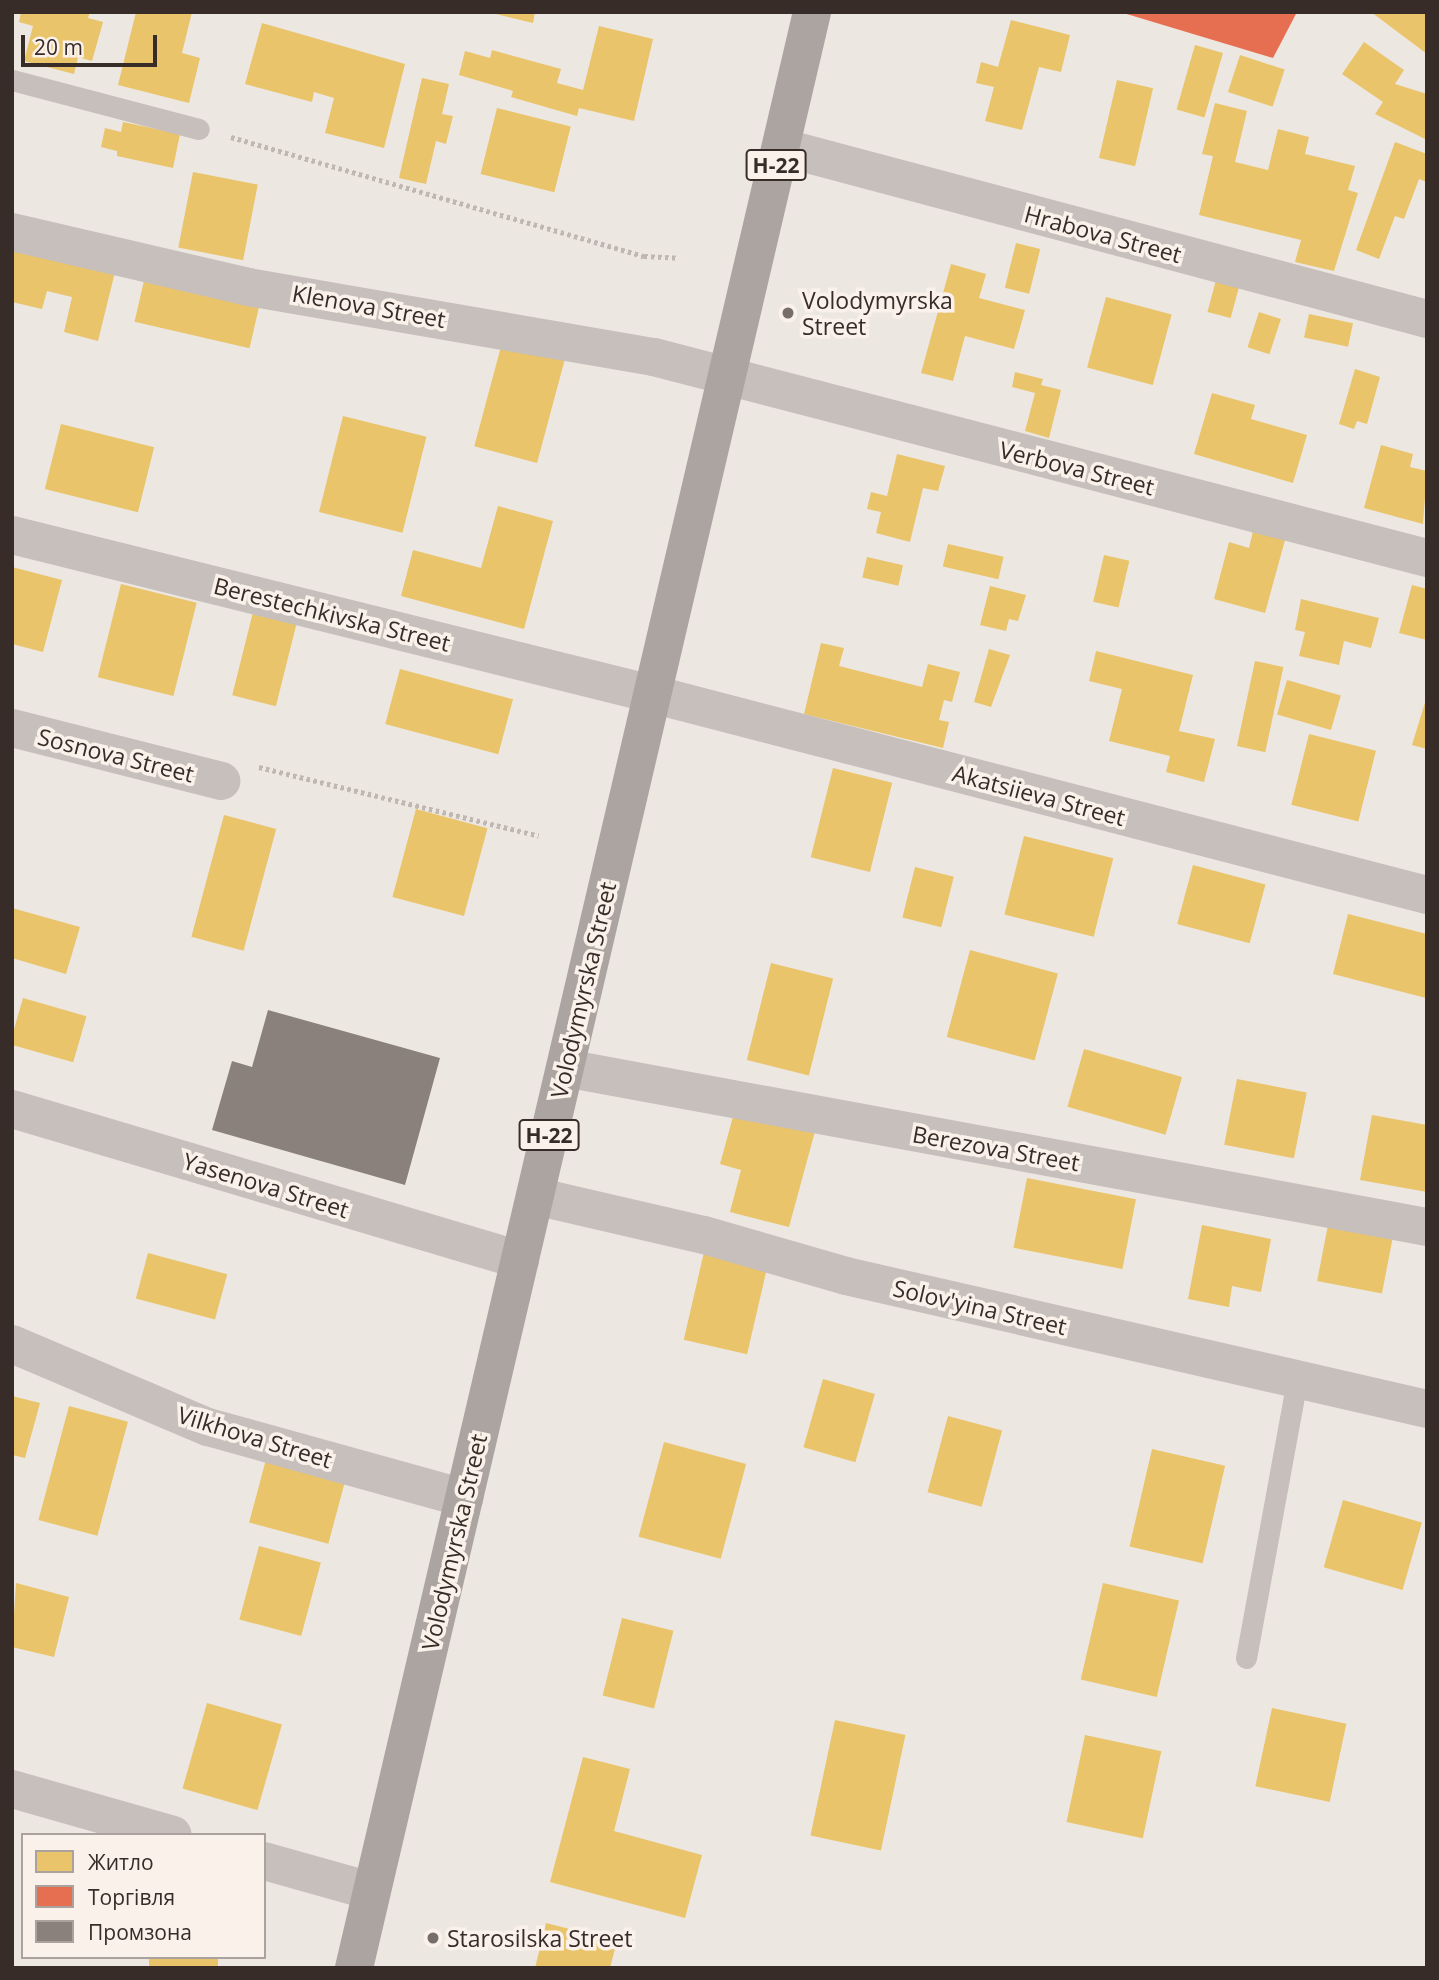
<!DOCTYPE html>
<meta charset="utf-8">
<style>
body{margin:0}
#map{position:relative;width:1439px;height:1980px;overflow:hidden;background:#ede7e2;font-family:"Open Sans",sans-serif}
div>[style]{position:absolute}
.homes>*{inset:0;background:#e9c46a;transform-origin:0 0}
.shops>*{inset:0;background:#e76f51}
.industry>*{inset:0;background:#8a817c}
.path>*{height:4.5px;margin-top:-2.25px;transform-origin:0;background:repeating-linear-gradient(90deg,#c0b7b3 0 3.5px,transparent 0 7px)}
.service>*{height:21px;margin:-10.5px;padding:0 10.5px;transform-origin:10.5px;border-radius:10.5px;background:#c7bfbb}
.minor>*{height:38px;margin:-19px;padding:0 19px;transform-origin:19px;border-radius:19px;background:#c7bfbb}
.primary>*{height:38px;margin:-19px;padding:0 19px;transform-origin:19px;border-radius:19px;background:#aca4a0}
.dots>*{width:19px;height:19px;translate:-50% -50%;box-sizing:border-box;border:4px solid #faf1ea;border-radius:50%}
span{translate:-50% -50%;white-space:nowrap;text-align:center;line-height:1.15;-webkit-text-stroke:7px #faf1ea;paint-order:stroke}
.shield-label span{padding:2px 5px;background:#faf1ea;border:2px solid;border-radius:5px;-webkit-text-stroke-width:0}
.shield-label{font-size:21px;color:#382c29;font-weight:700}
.street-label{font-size:23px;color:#382c29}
.poi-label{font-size:23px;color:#382c29}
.left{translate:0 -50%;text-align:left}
.frame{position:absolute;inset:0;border:14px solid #382c29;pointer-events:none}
.legend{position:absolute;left:21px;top:1833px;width:245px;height:126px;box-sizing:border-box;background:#faf1ea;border:2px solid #aca29d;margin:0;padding:9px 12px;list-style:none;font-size:21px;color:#382c29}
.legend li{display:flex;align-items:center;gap:14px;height:35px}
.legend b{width:35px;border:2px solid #aca29d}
.scale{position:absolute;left:21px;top:35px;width:136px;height:32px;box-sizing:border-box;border:4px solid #382c29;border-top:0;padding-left:9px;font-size:21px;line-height:24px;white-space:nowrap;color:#382c29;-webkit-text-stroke:5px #faf1ea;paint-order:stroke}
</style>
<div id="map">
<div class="homes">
<i style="clip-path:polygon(21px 12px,90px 12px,88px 18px,103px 22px,92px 61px,78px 57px,74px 74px,24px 61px,33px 26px,19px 22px)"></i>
<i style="clip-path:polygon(136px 12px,192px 12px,182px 53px,200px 58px,189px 103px,118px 85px)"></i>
<i style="clip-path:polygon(488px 12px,535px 12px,533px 23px)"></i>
<i style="clip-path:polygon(1371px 12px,1427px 12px,1427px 54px)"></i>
<i style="clip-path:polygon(1011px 20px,1070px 35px,1061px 72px,1039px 67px,1022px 130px,985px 121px,994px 87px,976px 83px,981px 62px,998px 67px)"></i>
<i style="clip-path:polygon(262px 23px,405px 64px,384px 148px,325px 133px,334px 98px,314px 92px,312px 102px,245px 84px)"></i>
<i style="clip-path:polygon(599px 26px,653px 39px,634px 121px,579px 108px,577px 116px,511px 97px,513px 91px,459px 75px,465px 51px,490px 58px,492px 50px,561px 69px,557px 83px,583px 90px)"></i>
<i style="clip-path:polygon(1364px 42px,1404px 70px,1395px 84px,1427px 94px,1427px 140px,1375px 114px,1383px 102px,1342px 74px)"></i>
<i style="left:1195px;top:45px;width:29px;height:67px;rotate:16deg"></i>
<i style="left:1240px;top:55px;width:47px;height:39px;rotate:18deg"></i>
<i style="clip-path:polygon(422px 78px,449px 84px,442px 114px,453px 116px,446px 144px,436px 141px,426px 184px,399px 178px)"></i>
<i style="left:1117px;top:80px;width:37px;height:80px;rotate:13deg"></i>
<i style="clip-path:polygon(1215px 103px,1247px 111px,1235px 162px,1268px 170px,1278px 129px,1309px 137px,1305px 154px,1355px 166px,1348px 190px,1358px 193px,1334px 271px,1295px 262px,1301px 240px,1199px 215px,1213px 156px,1202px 154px)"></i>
<i style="left:497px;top:108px;width:76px;height:68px;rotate:14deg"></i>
<i style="clip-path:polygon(123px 122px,180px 134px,173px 168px,117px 156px,117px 151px,101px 147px,105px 128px,121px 132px)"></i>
<i style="clip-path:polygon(1395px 142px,1427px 154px,1427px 182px,1419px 179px,1404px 219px,1395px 216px,1379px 259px,1356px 250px)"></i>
<i style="left:193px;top:172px;width:66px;height:77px;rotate:11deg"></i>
<i style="clip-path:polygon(12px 242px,116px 268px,98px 341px,64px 332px,72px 297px,47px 291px,42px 309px,12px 302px)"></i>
<i style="left:1016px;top:243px;width:25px;height:46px;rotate:14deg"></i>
<i style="clip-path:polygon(951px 264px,986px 274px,979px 298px,1025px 310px,1014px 349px,965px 336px,953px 381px,921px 373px)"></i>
<i style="left:146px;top:272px;width:118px;height:51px;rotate:13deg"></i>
<i style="left:1216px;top:280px;width:24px;height:33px;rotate:15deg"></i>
<i style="left:1106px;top:297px;width:68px;height:73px;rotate:15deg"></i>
<i style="left:1259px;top:312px;width:23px;height:37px;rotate:18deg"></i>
<i style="left:1309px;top:314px;width:45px;height:24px;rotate:12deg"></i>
<i style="left:503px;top:339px;width:65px;height:111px;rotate:15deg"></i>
<i style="clip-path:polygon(1355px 369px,1380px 377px,1367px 424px,1357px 421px,1354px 429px,1339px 424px)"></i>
<i style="clip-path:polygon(1015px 372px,1043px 379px,1041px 385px,1061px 390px,1049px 438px,1025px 431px,1035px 393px,1012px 387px)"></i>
<i style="clip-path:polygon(1212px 393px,1255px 405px,1251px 419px,1307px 435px,1293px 483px,1194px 454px)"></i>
<i style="left:343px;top:416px;width:86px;height:99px;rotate:14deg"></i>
<i style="left:61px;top:424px;width:96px;height:67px;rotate:14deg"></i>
<i style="clip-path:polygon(1381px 445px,1413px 454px,1410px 467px,1427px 471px,1423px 524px,1364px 508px)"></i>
<i style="clip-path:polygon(897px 454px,945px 466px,938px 491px,923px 488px,910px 542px,876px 533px,881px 512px,867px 509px,871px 492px,887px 496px)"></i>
<i style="clip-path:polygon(498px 506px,553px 521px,524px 629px,401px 596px,413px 550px,481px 568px)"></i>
<i style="clip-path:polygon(1253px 531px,1285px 540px,1265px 613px,1214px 599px,1229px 542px,1249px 548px)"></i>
<i style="left:948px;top:544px;width:57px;height:23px;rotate:13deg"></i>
<i style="left:1104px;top:555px;width:26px;height:48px;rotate:13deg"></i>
<i style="left:867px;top:557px;width:37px;height:21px;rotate:13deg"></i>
<i style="clip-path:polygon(12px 567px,62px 580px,43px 652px,12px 644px)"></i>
<i style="left:121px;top:584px;width:78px;height:96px;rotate:14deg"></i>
<i style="clip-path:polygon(1412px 585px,1427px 589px,1427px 640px,1399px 633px)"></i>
<i style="clip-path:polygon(990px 586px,1026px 595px,1018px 621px,1009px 619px,1006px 631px,980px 625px)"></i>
<i style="clip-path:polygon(1301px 599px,1379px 618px,1371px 648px,1344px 641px,1339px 665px,1299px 656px,1305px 632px,1295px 630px)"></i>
<i style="left:254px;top:608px;width:45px;height:90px;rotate:14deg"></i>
<i style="clip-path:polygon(821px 643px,844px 648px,839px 666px,922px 687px,928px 664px,960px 672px,952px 702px,944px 700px,939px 720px,949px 722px,943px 748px,804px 714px)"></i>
<i style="clip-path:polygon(989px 649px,1010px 655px,991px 707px,974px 702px)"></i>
<i style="clip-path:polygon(1096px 651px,1193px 675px,1179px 731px,1215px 739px,1204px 782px,1166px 772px,1170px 756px,1109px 741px,1122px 689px,1089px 681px)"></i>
<i style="left:1255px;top:661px;width:29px;height:87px;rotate:12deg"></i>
<i style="left:400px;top:669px;width:117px;height:57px;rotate:15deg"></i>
<i style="left:1287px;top:680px;width:56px;height:36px;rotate:16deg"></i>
<i style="clip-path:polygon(1427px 696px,1427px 749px,1412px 745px)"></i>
<i style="left:1309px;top:734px;width:69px;height:73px;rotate:14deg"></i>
<i style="left:833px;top:768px;width:61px;height:92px;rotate:14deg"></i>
<i style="left:416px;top:809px;width:74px;height:91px;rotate:15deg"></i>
<i style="left:224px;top:815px;width:54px;height:126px;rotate:15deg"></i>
<i style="left:1024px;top:836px;width:92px;height:81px;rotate:14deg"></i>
<i style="left:1193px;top:865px;width:75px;height:61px;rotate:15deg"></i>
<i style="left:915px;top:867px;width:40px;height:52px;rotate:14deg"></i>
<i style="clip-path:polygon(12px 908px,80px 927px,66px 974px,12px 958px)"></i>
<i style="clip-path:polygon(1348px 914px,1427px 934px,1426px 998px,1333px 974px)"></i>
<i style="left:970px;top:950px;width:91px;height:90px;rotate:15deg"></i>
<i style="left:771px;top:963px;width:64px;height:100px;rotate:14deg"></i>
<i style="left:23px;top:998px;width:66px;height:48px;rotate:16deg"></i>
<i style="left:1084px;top:1049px;width:102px;height:60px;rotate:16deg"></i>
<i style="left:1237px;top:1079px;width:71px;height:67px;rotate:11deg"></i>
<i style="clip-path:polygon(737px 1102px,817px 1124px,789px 1227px,730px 1212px,741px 1170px,720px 1164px)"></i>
<i style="clip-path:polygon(1372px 1115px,1427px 1125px,1427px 1192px,1360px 1180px)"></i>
<i style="left:1027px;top:1178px;width:111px;height:71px;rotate:11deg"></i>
<i style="clip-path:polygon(1202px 1225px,1271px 1239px,1261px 1292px,1232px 1286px,1229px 1307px,1188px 1299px)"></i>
<i style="left:1328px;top:1225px;width:66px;height:57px;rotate:11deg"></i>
<i style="left:704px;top:1252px;width:65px;height:90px;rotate:13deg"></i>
<i style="left:148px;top:1253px;width:82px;height:47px;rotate:15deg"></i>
<i style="left:823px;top:1379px;width:54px;height:71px;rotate:16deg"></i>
<i style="clip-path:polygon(12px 1396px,40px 1403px,25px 1458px,12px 1455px)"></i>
<i style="left:69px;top:1406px;width:61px;height:118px;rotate:15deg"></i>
<i style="left:948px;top:1416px;width:56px;height:79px;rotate:15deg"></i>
<i style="left:664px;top:1442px;width:85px;height:98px;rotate:15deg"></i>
<i style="left:1152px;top:1449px;width:75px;height:100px;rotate:13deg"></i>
<i style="left:268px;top:1452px;width:82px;height:73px;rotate:15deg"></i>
<i style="left:1343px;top:1500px;width:82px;height:70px;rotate:16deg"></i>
<i style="left:259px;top:1546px;width:64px;height:76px;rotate:15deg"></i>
<i style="clip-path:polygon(16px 1583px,69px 1597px,54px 1657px,12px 1647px)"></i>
<i style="left:1103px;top:1583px;width:78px;height:99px;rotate:13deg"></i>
<i style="left:622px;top:1618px;width:53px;height:80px;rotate:14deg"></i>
<i style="left:207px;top:1703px;width:78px;height:89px;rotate:16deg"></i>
<i style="left:1272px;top:1708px;width:76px;height:80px;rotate:12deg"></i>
<i style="left:835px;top:1720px;width:72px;height:118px;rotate:12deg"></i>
<i style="left:1085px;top:1735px;width:78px;height:89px;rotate:12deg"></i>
<i style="clip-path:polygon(583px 1757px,630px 1769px,614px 1831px,702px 1855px,685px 1918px,550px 1882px)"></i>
<i style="clip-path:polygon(546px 1923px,617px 1941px,610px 1968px,535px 1968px)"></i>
<i style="left:149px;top:1957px;width:69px;height:11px"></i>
</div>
<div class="shops">
<i style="clip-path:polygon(1120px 12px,1297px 12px,1273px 58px)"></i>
</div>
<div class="industry">
<i style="clip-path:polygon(268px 1010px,440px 1058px,405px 1185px,212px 1130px,232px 1061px,252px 1067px)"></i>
</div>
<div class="path">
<i style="left:231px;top:137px;width:430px;rotate:16.1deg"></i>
<i style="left:644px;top:256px;width:34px;rotate:3deg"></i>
<i style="left:259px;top:767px;width:288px;rotate:13.8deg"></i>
</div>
<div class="service">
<i style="left:12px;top:80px;width:193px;rotate:14.7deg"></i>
<i style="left:1246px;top:1658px;width:283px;rotate:-79.6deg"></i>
</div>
<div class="minor">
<i style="left:781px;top:147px;width:669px;rotate:14.91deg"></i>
<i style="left:12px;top:232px;width:242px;rotate:13.1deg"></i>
<i style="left:248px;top:287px;width:412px;rotate:9.8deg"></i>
<i style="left:654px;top:357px;width:799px;rotate:14.58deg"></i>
<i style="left:12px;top:535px;width:659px;rotate:13.95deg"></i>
<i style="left:652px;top:694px;width:801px;rotate:14.54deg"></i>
<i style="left:12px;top:728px;width:216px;rotate:14.2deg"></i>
<i style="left:565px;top:1068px;width:877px;rotate:10.45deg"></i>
<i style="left:12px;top:1109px;width:530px;rotate:16.55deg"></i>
<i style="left:535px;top:1196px;width:173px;rotate:13deg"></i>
<i style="left:704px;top:1235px;width:148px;rotate:16.1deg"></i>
<i style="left:846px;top:1276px;width:596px;rotate:12.89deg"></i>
<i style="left:12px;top:1344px;width:213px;rotate:23deg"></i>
<i style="left:208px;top:1427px;width:266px;rotate:15.5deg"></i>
<i style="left:12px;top:1789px;width:167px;rotate:15.9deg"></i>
<i style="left:264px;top:1861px;width:111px;rotate:15.7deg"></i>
</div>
<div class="primary">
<i style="left:354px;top:1968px;width:2009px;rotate:-76.82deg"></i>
</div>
<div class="dots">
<i style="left:788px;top:313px;background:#776d6a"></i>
<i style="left:433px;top:1938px;background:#776d6a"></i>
</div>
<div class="shield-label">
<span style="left:776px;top:165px">Н-22</span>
<span style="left:549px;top:1135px">Н-22</span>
</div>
<div class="street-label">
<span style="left:1103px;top:234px;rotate:15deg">Hrabova Street</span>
<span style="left:369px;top:306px;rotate:10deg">Klenova Street</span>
<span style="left:1077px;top:468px;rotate:14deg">Verbova Street</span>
<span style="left:332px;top:614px;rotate:14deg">Berestechkivska Street</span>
<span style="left:116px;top:755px;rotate:14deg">Sosnova Street</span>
<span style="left:1039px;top:795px;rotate:15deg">Akatsiieva Street</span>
<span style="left:583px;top:990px;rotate:-77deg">Volodymyrska Street</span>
<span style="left:996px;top:1148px;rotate:10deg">Berezova Street</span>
<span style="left:266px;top:1185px;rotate:17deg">Yasenova Street</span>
<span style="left:980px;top:1307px;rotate:13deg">Solov'yina Street</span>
<span style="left:255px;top:1437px;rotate:17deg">Vilkhova Street</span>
<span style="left:454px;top:1542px;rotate:-77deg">Volodymyrska Street</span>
</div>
<div class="poi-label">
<span class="left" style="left:802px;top:313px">Volodymyrska<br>Street</span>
<span class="left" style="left:447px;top:1938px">Starosilska Street</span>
</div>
<div class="frame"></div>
<ul class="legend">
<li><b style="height:19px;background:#e9c46a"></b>Житло</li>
<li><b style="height:19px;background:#e76f51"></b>Торгівля</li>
<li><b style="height:19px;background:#8a817c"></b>Промзона</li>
</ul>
<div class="scale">20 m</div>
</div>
